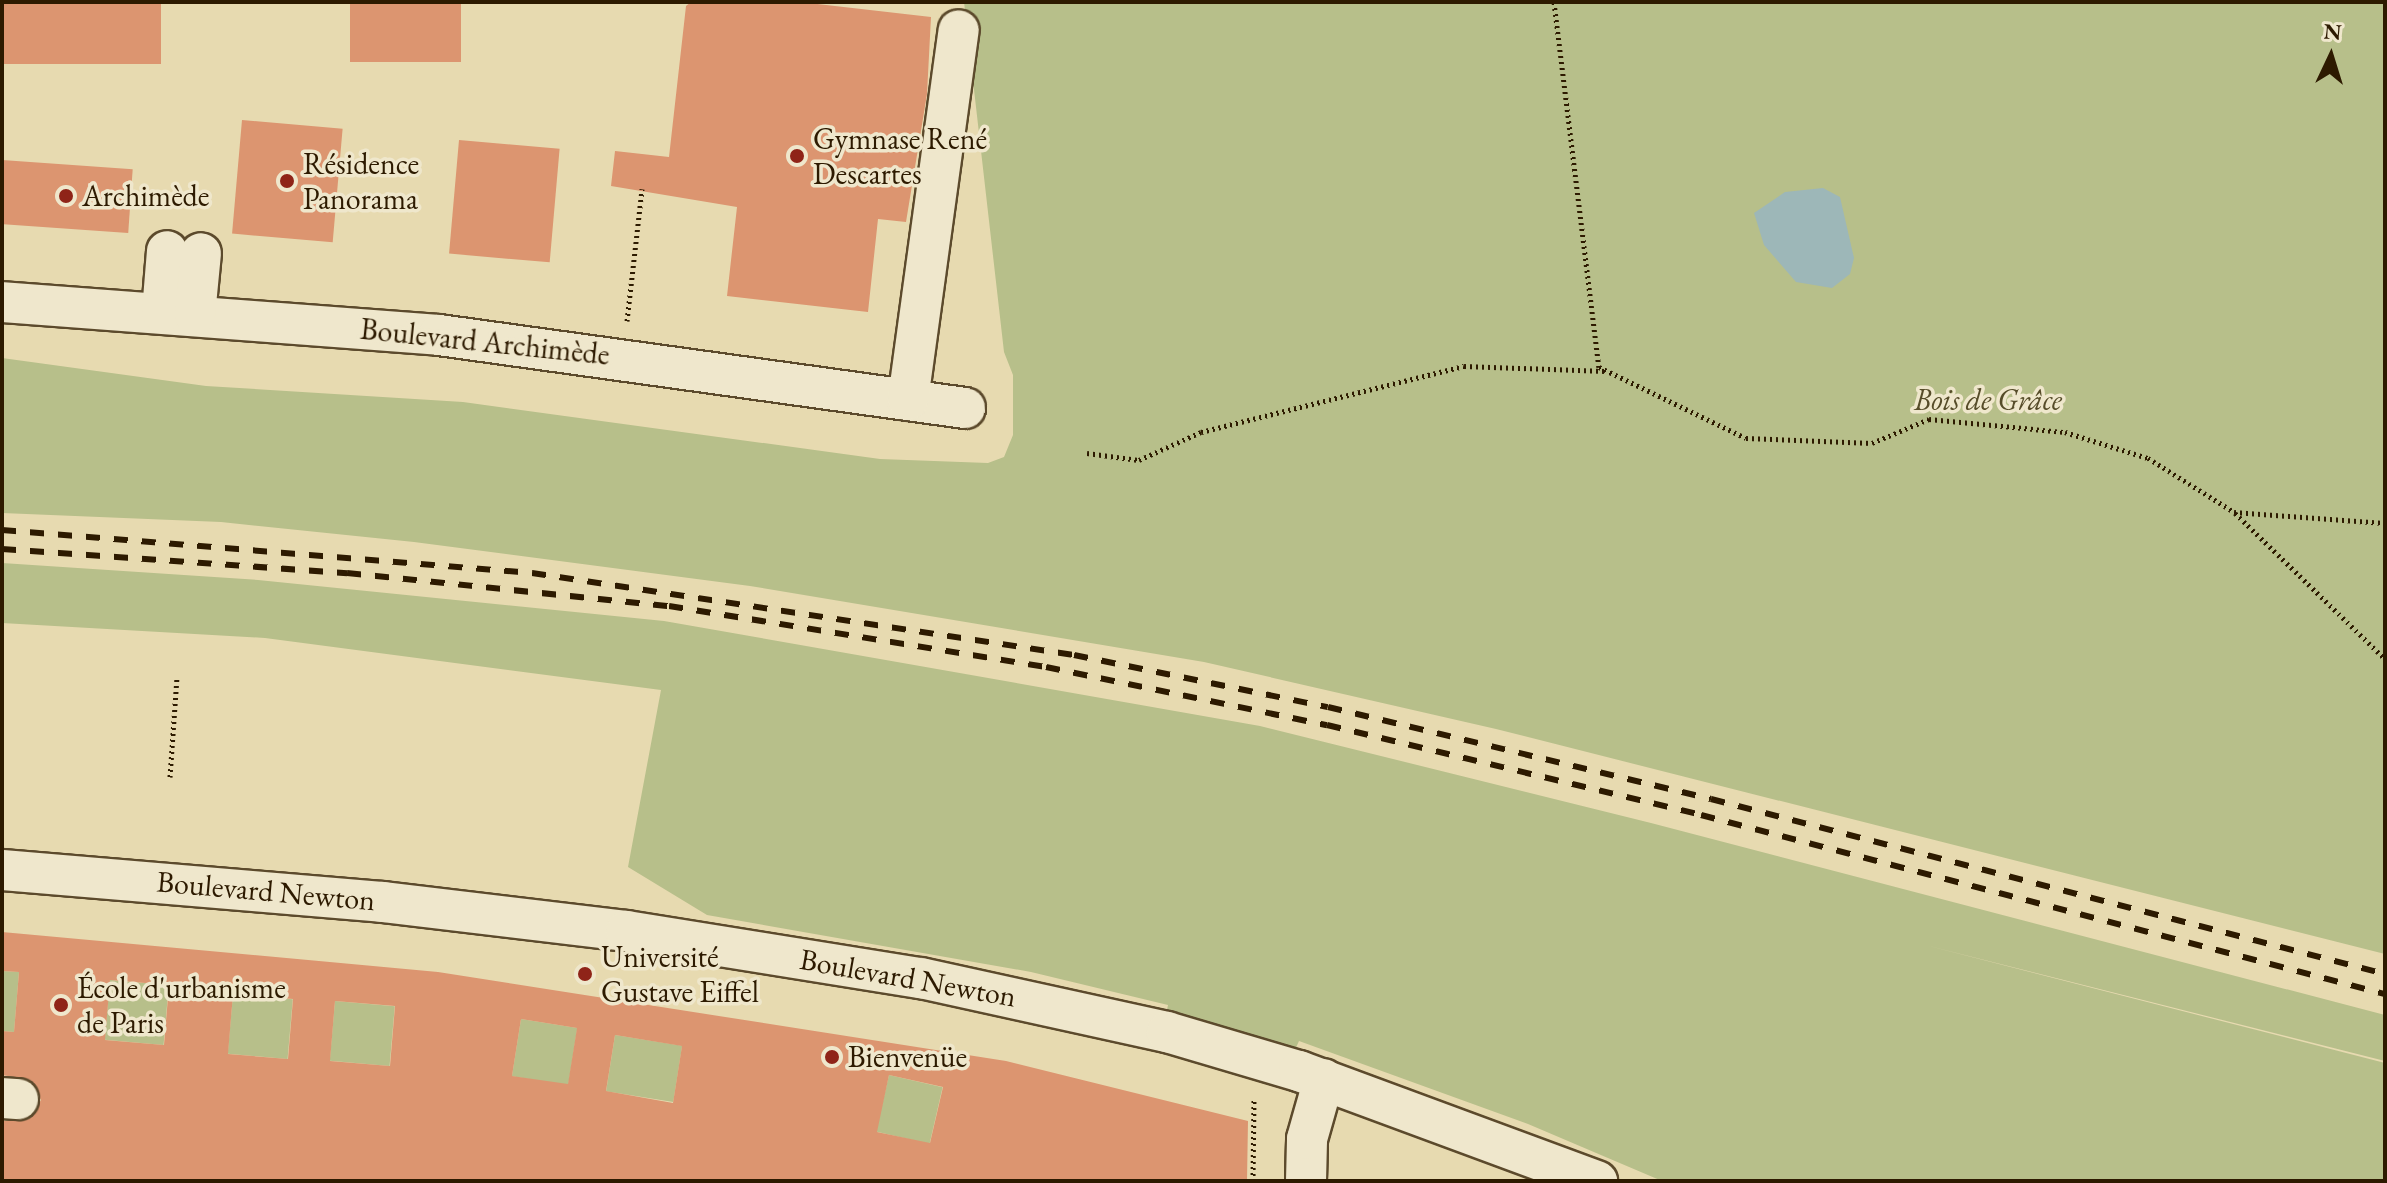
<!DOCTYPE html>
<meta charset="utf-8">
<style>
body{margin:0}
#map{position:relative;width:2387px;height:1183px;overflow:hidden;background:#e7dab0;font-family:"EB Garamond",serif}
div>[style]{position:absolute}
.green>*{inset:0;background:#b7bf8a;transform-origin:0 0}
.water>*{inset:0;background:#9db7b8}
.building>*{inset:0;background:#dc9570;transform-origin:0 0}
.path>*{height:5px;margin-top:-2.5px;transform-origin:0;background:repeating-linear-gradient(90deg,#2d1a00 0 2px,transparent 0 6px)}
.roads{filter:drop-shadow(2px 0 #5c4a2c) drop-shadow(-2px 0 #5c4a2c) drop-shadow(0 2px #5c4a2c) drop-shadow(0 -2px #5c4a2c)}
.minor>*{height:40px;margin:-20px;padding:0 20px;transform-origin:20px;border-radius:20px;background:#efe7cc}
.rail>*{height:6px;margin-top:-3px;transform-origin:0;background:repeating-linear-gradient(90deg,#2d1a00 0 14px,transparent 0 28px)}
.dots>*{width:22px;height:22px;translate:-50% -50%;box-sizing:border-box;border:4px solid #efe7cc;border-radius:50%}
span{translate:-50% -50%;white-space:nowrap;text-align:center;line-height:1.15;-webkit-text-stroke:7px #efe7cc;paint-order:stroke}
.poi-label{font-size:30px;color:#2d1a00}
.left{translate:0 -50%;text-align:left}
.street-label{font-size:30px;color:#2d1a00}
.park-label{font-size:30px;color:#564c29;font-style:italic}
.frame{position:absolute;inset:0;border:4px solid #2d1a00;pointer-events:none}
.north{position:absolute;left:2291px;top:16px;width:80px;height:80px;-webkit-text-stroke:6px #efe7cc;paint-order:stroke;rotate:4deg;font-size:22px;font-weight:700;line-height:32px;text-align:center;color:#2d1a00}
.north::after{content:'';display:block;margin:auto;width:28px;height:36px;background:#2d1a00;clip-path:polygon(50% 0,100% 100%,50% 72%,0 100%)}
</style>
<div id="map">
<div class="green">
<i style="clip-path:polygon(964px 2px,2385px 2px,2385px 954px,1496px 729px,1204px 662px,750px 586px,414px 542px,221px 522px,2px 513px,2px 358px,206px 386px,463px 402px,880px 459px,988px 463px,1004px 457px,1013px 435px,1013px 375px,1004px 352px)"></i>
<i style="clip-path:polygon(2px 563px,258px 580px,664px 621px,1260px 726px,1651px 823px,2385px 1015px,2385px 1061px,1925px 945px,2385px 1063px,2385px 1181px,1662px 1181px,1528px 1124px,1299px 1041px,1294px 1052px,1166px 1015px,1168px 1005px,1031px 972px,707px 915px,628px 867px,661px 690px,265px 638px,2px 623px)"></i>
<i style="clip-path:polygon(2px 971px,19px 972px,14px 1032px,2px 1031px)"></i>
<i style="left:110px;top:980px;width:59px;height:60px;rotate:5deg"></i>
<i style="left:233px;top:994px;width:60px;height:60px;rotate:5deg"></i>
<i style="left:335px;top:1001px;width:60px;height:60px;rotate:5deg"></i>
<i style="left:521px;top:1019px;width:57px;height:58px;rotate:9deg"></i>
<i style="left:615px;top:1035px;width:68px;height:57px;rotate:9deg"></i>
<i style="left:889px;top:1075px;width:55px;height:58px;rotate:13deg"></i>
</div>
<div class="water">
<i style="clip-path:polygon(1823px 188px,1840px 197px,1854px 258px,1850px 274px,1832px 288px,1796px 282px,1764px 245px,1754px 213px,1785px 192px)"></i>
</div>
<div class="building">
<i style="left:2px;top:2px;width:159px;height:62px"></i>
<i style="left:350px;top:2px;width:111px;height:60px"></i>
<i style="clip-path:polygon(691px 2px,800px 2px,931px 17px,927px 94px,906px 222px,878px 219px,868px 312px,727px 296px,737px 207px,611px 186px,615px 151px,669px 157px,686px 6px)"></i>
<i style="left:242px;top:120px;width:101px;height:114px;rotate:5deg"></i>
<i style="left:459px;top:140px;width:101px;height:114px;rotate:5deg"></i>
<i style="left:2px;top:160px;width:131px;height:64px;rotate:4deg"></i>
<i style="clip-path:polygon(evenodd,2px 932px,438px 972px,1006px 1061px,1248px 1121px,1247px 1181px,2px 1181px,2px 1121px,29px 1119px,41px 1100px,30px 1080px,2px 1075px,2px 1031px,14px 1032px,19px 972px,2px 971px,2px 932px,110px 980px,169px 985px,164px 1045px,105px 1040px,110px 980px,2px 932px,233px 994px,293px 999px,288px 1059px,228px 1054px,233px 994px,2px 932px,335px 1001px,395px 1006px,390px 1066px,330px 1061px,335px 1001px,2px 932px,521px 1019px,577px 1028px,568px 1084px,512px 1076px,521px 1019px,2px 932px,615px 1035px,682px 1046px,673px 1103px,606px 1091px,615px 1035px,2px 932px,889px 1075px,943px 1087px,930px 1143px,877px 1132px,889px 1075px)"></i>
</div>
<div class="path">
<i style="left:1554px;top:2px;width:368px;rotate:83deg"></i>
<i style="left:1599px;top:367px;width:163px;rotate:25.8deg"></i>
<i style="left:1746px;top:438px;width:126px;rotate:2.3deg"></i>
<i style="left:1872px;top:443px;width:62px;rotate:-22.8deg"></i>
<i style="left:1929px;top:419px;width:137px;rotate:5.5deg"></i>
<i style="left:2065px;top:432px;width:87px;rotate:17.4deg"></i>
<i style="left:2148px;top:458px;width:102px;rotate:32.1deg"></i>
<i style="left:2234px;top:512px;width:151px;rotate:4.2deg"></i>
<i style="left:627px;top:321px;width:133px;rotate:-83.5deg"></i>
<i style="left:1087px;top:453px;width:52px;rotate:7.7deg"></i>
<i style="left:1139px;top:460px;width:68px;rotate:-24.3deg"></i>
<i style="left:1201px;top:432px;width:271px;rotate:-14.1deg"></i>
<i style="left:1464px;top:366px;width:141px;rotate:2deg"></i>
<i style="left:2235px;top:513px;width:209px;rotate:44.2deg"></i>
<i style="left:170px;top:777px;width:101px;rotate:-86deg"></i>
<i style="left:1253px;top:1181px;width:81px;rotate:-89.3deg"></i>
</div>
<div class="roads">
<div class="minor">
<i style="left:2px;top:302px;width:438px;rotate:4.3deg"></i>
<i style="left:439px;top:335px;width:531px;rotate:7.9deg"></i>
<i style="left:162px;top:312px;width:61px;rotate:-85.3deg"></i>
<i style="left:195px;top:315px;width:62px;rotate:-84.5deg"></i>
<i style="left:908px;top:400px;width:373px;rotate:-82.2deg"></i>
<i style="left:2px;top:870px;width:382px;rotate:4.8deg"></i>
<i style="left:383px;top:902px;width:245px;rotate:6.8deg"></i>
<i style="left:626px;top:931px;width:299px;rotate:9.1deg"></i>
<i style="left:921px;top:978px;width:252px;rotate:12.4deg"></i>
<i style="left:1167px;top:1032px;width:138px;rotate:16.5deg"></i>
<i style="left:1299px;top:1071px;width:318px;rotate:20.3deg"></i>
<i style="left:2px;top:1098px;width:16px;rotate:4deg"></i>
<i style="left:1306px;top:1181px;width:42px;rotate:-88.6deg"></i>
<i style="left:1307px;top:1139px;width:62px;rotate:-74.2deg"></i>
</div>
</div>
<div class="rail">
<i style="left:2px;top:530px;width:532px;rotate:4.64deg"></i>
<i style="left:532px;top:573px;width:548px;rotate:8.6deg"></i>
<i style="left:1074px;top:655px;width:259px;rotate:11.6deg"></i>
<i style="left:1328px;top:707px;width:394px;rotate:13.5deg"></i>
<i style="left:1711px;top:799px;width:696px;rotate:14.56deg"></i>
<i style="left:2px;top:549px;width:346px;rotate:4deg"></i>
<i style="left:347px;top:573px;width:324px;rotate:5.9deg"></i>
<i style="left:669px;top:606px;width:382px;rotate:9.2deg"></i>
<i style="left:1046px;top:667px;width:287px;rotate:11.7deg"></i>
<i style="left:1327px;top:725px;width:385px;rotate:13.5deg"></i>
<i style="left:1701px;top:815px;width:707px;rotate:14.67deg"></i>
</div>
<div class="dots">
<i style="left:797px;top:156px;background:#8f2418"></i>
<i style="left:287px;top:181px;background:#8f2418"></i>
<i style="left:66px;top:196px;background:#8f2418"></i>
<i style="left:585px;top:974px;background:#8f2418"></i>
<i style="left:61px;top:1005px;background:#8f2418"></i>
<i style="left:832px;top:1057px;background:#8f2418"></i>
</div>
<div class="poi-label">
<span class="left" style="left:813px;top:156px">Gymnase René<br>Descartes</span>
<span class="left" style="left:303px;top:181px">Résidence<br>Panorama</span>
<span class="left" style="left:82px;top:196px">Archimède</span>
<span class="left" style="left:601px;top:974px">Université<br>Gustave Eiffel</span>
<span class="left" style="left:77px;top:1005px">École d'urbanisme<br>de Paris</span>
<span class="left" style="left:848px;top:1057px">Bienvenüe</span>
</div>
<div class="street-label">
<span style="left:485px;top:342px;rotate:6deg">Boulevard Archimède</span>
<span style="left:266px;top:891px;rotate:5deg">Boulevard Newton</span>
<span style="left:908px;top:978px;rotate:10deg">Boulevard Newton</span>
</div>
<div class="park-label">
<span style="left:1988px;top:400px">Bois de Grâce</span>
</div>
<div class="frame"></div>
<div class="north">N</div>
</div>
